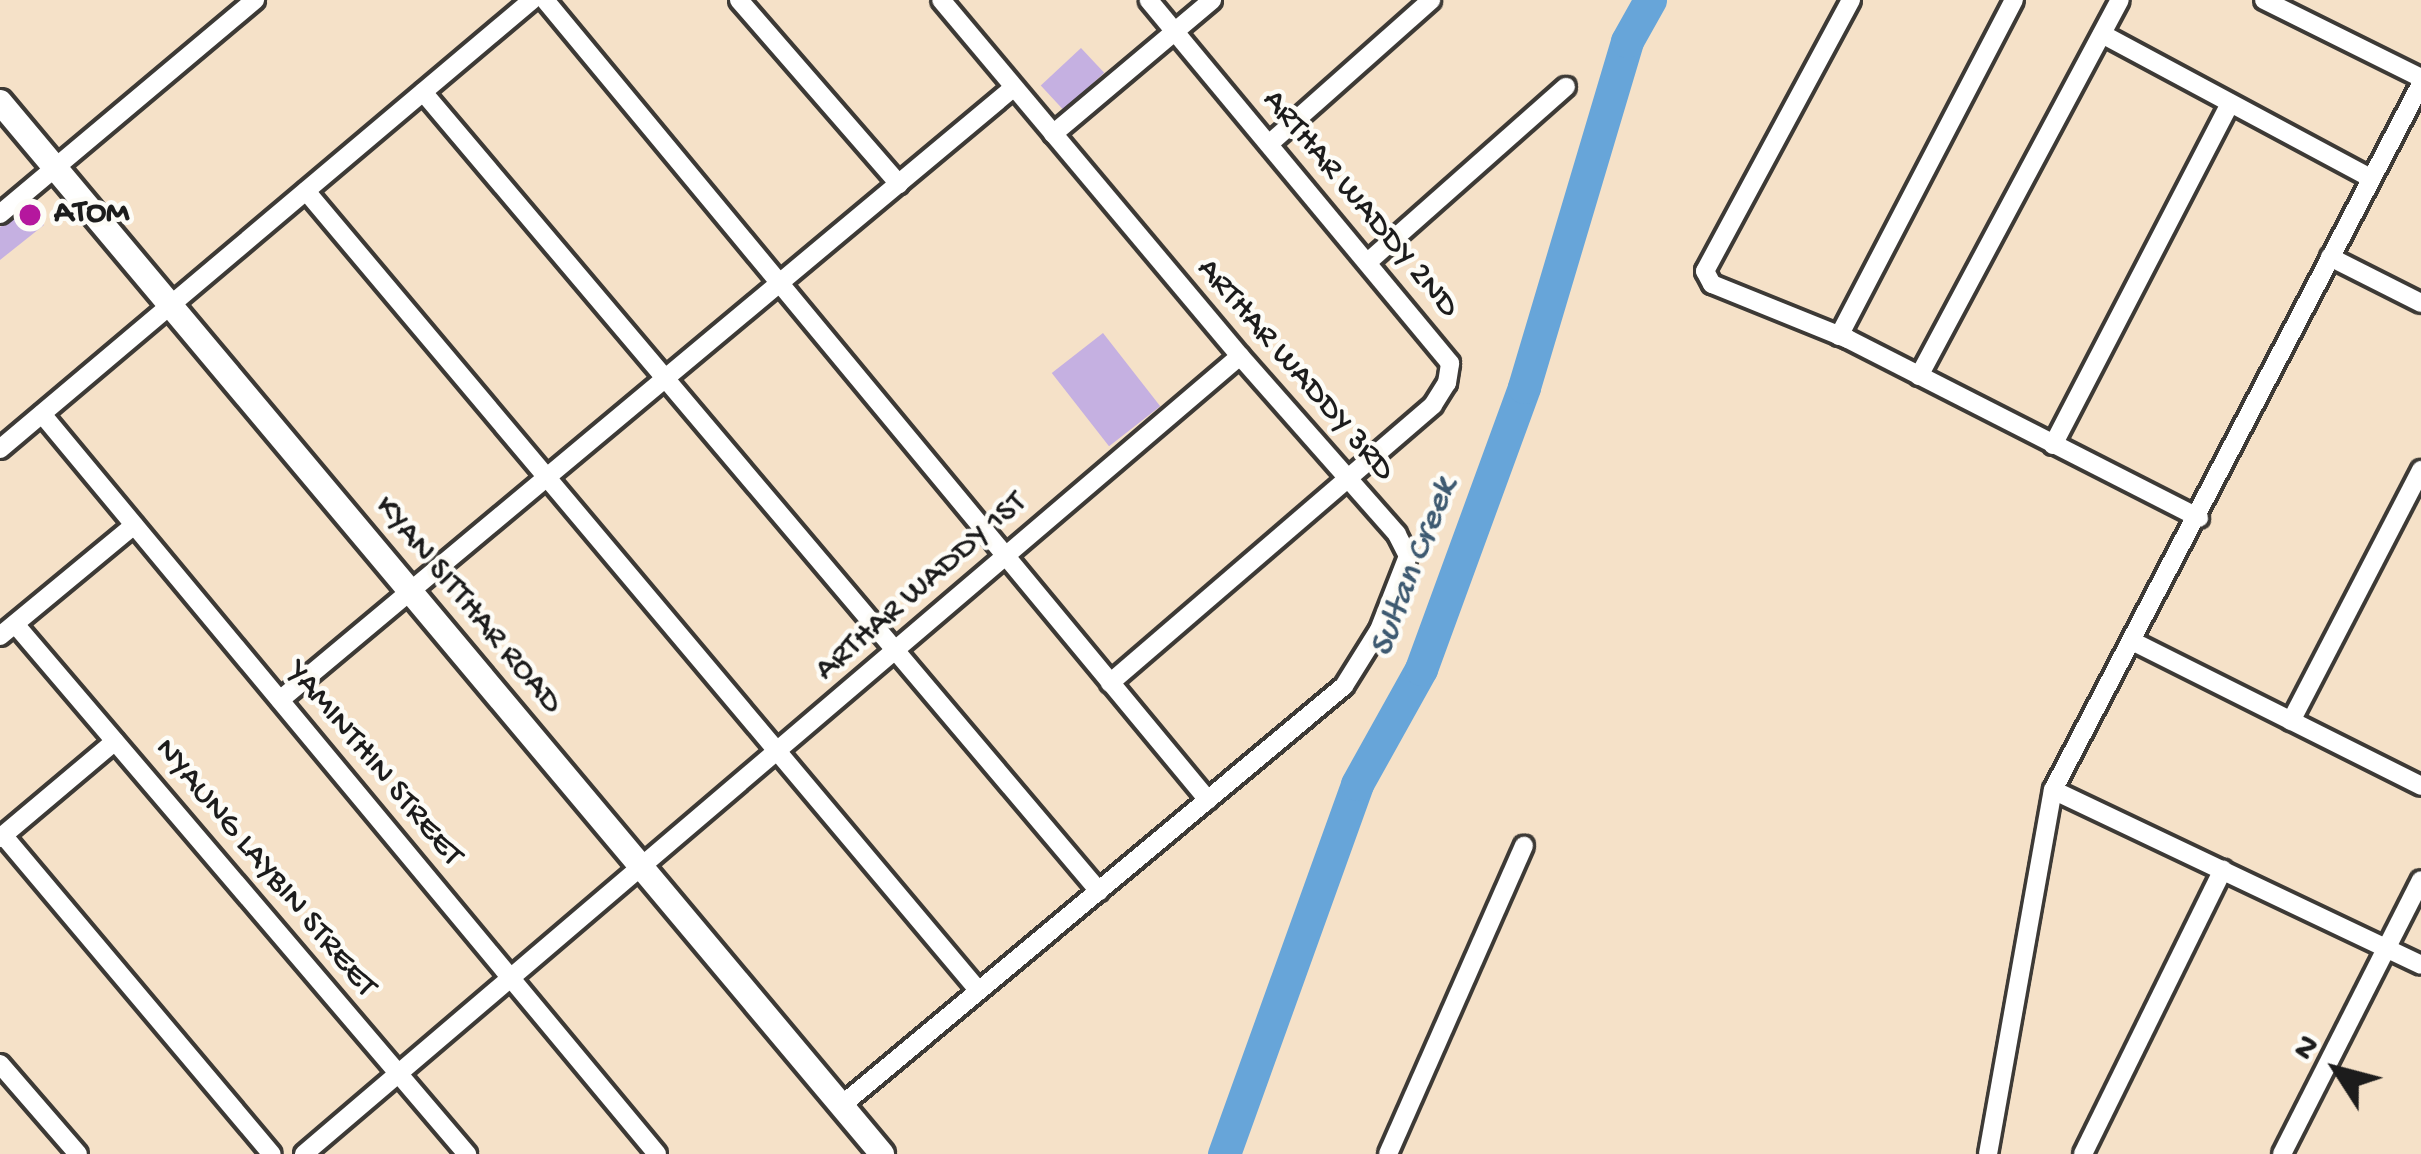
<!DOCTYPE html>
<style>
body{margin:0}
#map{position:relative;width:2421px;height:1154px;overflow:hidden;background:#f5e1c8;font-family:"Gochi Hand",sans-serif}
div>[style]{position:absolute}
.river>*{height:33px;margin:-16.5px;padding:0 16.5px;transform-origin:16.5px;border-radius:16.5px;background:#67a5d9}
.building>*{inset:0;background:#c5b0e1;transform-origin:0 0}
.roads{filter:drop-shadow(3px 0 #3d3a36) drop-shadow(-3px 0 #3d3a36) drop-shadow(0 3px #3d3a36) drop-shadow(0 -3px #3d3a36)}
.minor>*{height:18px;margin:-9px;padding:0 9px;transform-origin:9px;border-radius:9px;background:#fff}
.major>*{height:24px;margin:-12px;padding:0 12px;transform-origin:12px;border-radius:12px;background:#fff}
.dots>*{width:33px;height:33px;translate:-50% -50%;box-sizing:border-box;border:6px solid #fdfcf7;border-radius:50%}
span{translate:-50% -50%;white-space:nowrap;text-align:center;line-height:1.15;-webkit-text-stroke:9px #fdfcf7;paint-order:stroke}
.street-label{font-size:33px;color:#1c1c1c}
.poi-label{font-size:33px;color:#1c1c1c;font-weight:700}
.left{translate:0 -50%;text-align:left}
.water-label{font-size:36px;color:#3e5a71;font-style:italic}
.north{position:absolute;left:2277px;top:1010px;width:120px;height:120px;-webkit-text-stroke:9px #fdfcf7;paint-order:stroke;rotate:306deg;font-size:33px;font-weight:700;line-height:48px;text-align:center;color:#1c1c1c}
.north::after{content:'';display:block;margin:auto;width:42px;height:54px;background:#1c1c1c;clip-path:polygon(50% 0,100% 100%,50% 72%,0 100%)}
</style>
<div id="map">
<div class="river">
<i style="left:1224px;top:1154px;width:393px;rotate:-70.2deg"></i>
<i style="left:1357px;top:784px;width:132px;rotate:-60.9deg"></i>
<i style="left:1421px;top:669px;width:300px;rotate:-69.9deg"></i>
<i style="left:1524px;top:387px;width:361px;rotate:-73.4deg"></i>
<i style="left:1627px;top:41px;width:47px;rotate:-60.7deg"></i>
</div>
<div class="building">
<i style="left:1081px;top:48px;width:34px;height:55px;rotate:47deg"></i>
<i style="clip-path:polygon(30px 207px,44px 225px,0 260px,0 227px)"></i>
<i style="left:1103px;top:333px;width:93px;height:65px;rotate:52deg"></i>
</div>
<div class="roads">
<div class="minor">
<i style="left:545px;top:0;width:1039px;rotate:50.35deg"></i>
<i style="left:739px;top:0;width:244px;rotate:49deg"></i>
<i style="left:1851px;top:0;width:308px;rotate:118.3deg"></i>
<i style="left:1705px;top:271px;width:15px;rotate:62deg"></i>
<i style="left:1712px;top:284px;width:147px;rotate:22deg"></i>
<i style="left:1848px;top:339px;width:394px;rotate:27deg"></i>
<i style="left:2264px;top:0;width:175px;rotate:26.4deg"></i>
<i style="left:2102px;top:34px;width:306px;rotate:28.2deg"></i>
<i style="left:423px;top:92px;width:1047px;rotate:49.77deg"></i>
<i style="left:1053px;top:134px;width:208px;rotate:-40.1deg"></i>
<i style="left:1269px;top:144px;width:217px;rotate:-41.6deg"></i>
<i style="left:306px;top:191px;width:1045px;rotate:49.93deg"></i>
<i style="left:0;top:214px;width:333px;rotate:-40deg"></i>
<i style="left:2330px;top:257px;width:102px;rotate:26.8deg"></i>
<i style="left:1369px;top:261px;width:263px;rotate:-41.5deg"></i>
<i style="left:1839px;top:336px;width:379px;rotate:-62.5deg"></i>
<i style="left:1919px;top:376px;width:426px;rotate:-61.9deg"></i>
<i style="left:42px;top:414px;width:962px;rotate:50.27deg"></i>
<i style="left:2053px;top:445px;width:385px;rotate:-62.6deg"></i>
<i style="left:0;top:449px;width:696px;rotate:-40.16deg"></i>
<i style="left:15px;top:624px;width:697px;rotate:49.54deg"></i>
<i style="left:0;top:636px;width:174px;rotate:-39.6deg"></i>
<i style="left:2134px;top:642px;width:321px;rotate:26.6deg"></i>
<i style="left:1110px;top:683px;width:426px;rotate:-40.7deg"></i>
<i style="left:1433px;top:405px;width:26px;rotate:-58deg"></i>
<i style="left:1447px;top:383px;width:20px;rotate:-81deg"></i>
<i style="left:1450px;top:363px;width:472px;rotate:-129.7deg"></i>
<i style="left:280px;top:700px;width:955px;rotate:-39.86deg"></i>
<i style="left:2291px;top:721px;width:283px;rotate:-62.6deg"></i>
<i style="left:2053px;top:790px;width:407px;rotate:25.4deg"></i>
<i style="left:3px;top:835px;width:417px;rotate:49.9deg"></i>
<i style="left:0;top:838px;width:150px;rotate:-40.1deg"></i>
<i style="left:0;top:1064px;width:119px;rotate:49.1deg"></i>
<i style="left:842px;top:1105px;width:654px;rotate:-39.85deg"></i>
<i style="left:1344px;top:686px;width:66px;rotate:-58deg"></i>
<i style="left:1379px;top:630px;width:79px;rotate:-68.6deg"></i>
<i style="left:1408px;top:556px;width:25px;rotate:-117deg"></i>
<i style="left:1397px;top:534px;width:237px;rotate:-131.4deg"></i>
<i style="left:1240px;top:356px;width:465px;rotate:-130deg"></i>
<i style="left:304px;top:1154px;width:1230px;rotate:-40.45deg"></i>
<i style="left:1388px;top:1154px;width:337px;rotate:-66.2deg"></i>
<i style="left:1988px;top:1154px;width:370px;rotate:-79.9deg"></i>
<i style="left:2053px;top:790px;width:796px;rotate:-62.47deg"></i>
<i style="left:2083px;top:1154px;width:317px;rotate:-63.8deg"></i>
<i style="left:2282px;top:1154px;width:307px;rotate:-63.1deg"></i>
</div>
<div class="major">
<i style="left:0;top:102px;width:1373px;rotate:50.02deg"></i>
</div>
</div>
<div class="dots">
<i style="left:30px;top:215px;background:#b5179e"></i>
</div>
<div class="street-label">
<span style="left:1359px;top:205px;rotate:50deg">ARTHAR WADDY 2ND</span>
<span style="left:1294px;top:371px;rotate:49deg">ARTHAR WADDY 3RD</span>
<span style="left:922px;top:588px;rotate:-41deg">ARTHAR WADDY 1ST</span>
<span style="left:467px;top:606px;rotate:50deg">KYAN SITTHAR ROAD</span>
<span style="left:373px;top:765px;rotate:50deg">YAMINTHIN STREET</span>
<span style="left:264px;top:869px;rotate:50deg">NYAUNG LAYBIN STREET</span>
</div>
<div class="poi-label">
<span class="left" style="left:54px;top:215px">ATOM</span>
</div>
<div class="water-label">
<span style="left:1415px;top:568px;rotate:-69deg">Sultan Creek</span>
</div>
<div class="north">N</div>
</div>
